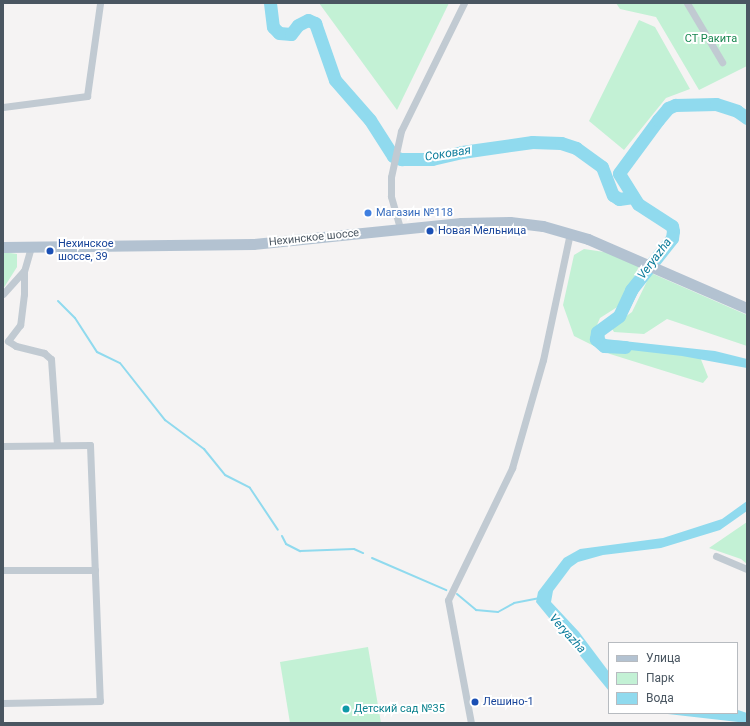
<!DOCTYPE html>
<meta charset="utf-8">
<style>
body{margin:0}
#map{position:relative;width:750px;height:726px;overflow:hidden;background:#f5f3f3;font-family:Roboto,sans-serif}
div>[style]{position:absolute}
.green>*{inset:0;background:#c3f1d5}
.water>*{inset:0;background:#90daee}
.stream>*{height:2px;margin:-1px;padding:0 1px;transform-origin:1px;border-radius:1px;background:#90daee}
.river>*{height:13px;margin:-6.5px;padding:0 6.5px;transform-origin:6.5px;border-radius:6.5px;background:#90daee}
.street>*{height:7px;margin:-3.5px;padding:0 3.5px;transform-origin:3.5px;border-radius:3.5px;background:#c1cad2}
.primary>*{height:11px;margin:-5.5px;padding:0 5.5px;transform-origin:5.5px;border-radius:5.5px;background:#b3c2d1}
.dots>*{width:11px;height:11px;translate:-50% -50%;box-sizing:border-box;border:2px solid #fff;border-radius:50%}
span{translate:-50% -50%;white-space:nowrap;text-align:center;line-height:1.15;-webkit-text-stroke:4px #fff;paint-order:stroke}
.park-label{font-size:11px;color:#17864f}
.shop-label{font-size:11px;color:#366cbe}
.left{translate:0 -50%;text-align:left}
.transit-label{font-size:11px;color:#164399}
.street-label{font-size:11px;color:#4a5661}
.culture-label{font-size:11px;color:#0d838f}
.water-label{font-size:12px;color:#0c7c9b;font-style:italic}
.frame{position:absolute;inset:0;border:4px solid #4a5661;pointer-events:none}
.legend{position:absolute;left:608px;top:642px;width:130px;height:72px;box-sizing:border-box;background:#fff;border:1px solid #b7bbc0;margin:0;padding:5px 7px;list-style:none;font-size:12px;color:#4a5661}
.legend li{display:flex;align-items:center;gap:8px;height:20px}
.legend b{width:20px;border:1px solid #b7bbc0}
</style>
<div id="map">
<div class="green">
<i style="clip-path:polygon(319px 3px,449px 3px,397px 110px)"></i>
<i style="clip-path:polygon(616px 3px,747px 3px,747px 66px,699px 90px,656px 17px,620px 9px)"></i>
<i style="clip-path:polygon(639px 20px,655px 27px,690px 89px,666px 98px,624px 150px,589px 121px)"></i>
<i style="clip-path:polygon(584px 249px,611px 253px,639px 266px,622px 304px,600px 318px,594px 332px,609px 345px,700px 357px,708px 377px,703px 383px,610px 354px,574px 336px,563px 305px,574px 255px)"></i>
<i style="clip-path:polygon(3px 252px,17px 254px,17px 267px,3px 289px)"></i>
<i style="clip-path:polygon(651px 273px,747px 315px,747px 346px,667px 319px,644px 334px,614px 332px,611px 327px,632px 312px)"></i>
<i style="clip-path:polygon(747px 522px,747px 564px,741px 559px,709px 548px)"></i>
<i style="clip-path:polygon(368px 647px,381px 723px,290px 723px,280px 662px)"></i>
</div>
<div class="water">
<i style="clip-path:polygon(640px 274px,646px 277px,626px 316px,604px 331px,605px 339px,715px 351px,747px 359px,747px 368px,682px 356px,630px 350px,607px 346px,601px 342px,600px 329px,619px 316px)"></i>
<i style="clip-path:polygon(747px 501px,747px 511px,720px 530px,661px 548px,603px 555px,578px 562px,571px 567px,553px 591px,551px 602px,579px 632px,609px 672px,609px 691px,536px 602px,538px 592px,564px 558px,580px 549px,663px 538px,722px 519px)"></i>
<i style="clip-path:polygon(738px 710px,747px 713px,747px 723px,659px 713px,737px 713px)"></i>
</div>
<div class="stream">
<i style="left:58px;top:301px;width:24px;rotate:45deg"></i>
<i style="left:75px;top:318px;width:40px;rotate:57.1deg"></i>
<i style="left:97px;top:352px;width:25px;rotate:26deg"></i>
<i style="left:120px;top:363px;width:73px;rotate:51.7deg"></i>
<i style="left:165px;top:420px;width:49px;rotate:36.6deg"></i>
<i style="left:204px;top:449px;width:33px;rotate:51deg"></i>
<i style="left:225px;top:475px;width:28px;rotate:27deg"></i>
<i style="left:250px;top:488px;width:50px;rotate:56.3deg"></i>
<i style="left:282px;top:536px;width:9px;rotate:63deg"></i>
<i style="left:286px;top:544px;width:16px;rotate:27deg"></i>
<i style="left:300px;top:551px;width:54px;rotate:-2.1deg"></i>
<i style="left:354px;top:549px;width:10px;rotate:24deg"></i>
<i style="left:372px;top:558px;width:81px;rotate:23.4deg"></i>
<i style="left:457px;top:594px;width:25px;rotate:40deg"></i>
<i style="left:476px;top:610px;width:22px;rotate:5deg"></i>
<i style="left:498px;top:612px;width:18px;rotate:-29deg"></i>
<i style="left:514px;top:603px;width:25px;rotate:-11deg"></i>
</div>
<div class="river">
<i style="left:270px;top:3px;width:24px;rotate:83deg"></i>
<i style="left:273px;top:27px;width:8px;rotate:45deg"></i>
<i style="left:279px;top:33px;width:12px;rotate:5deg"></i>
<i style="left:291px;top:34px;width:11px;rotate:-52deg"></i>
<i style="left:298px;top:25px;width:11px;rotate:-27deg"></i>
<i style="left:308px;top:20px;width:8px;rotate:23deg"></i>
<i style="left:315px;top:23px;width:60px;rotate:70.7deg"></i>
<i style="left:335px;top:80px;width:53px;rotate:48.8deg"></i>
<i style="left:370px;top:120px;width:43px;rotate:57.4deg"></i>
<i style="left:393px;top:156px;width:9px;rotate:21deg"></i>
<i style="left:401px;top:159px;width:31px"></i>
<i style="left:432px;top:159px;width:31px;rotate:-13deg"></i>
<i style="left:462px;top:152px;width:71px;rotate:-8.1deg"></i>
<i style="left:532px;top:142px;width:29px;rotate:2deg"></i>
<i style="left:561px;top:143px;width:16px;rotate:18deg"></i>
<i style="left:576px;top:148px;width:32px;rotate:36deg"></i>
<i style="left:602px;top:167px;width:30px;rotate:69deg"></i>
<i style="left:613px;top:195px;width:7px;rotate:34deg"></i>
<i style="left:619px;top:199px;width:14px;rotate:-8deg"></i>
<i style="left:625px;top:347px;width:21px;rotate:-177deg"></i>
<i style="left:604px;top:346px;width:11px;rotate:-139deg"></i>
<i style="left:596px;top:339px;width:7px;rotate:-82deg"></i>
<i style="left:597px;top:332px;width:27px;rotate:-36deg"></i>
<i style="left:619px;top:316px;width:29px;rotate:-65deg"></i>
<i style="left:631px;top:290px;width:66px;rotate:-51.7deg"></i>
<i style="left:672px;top:238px;width:7px;rotate:-82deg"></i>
<i style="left:673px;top:231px;width:5px;rotate:-101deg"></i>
<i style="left:672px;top:226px;width:40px;rotate:-147.1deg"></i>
<i style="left:638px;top:204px;width:36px;rotate:-122deg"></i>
<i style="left:619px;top:173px;width:66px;rotate:-53.7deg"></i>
<i style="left:658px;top:120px;width:16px;rotate:-50deg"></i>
<i style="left:668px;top:108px;width:8px;rotate:-23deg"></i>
<i style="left:675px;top:105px;width:41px;rotate:-1.4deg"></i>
<i style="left:716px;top:104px;width:22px;rotate:18deg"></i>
<i style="left:737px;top:111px;width:12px;rotate:35deg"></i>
</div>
<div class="street">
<i style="left:687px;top:3px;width:69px;rotate:59.3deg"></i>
<i style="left:3px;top:107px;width:85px;rotate:-7.5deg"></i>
<i style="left:87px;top:96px;width:94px;rotate:-82deg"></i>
<i style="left:400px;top:228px;width:33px;rotate:-106deg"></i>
<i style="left:391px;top:196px;width:19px;rotate:-90deg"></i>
<i style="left:391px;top:177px;width:47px;rotate:-77.7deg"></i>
<i style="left:401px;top:131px;width:143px;rotate:-63.8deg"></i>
<i style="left:31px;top:247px;width:25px;rotate:106deg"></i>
<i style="left:24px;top:271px;width:23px;rotate:90deg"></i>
<i style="left:24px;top:294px;width:31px;rotate:97deg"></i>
<i style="left:20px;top:325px;width:20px;rotate:127deg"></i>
<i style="left:8px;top:341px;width:9px;rotate:32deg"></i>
<i style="left:16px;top:346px;width:29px;rotate:14deg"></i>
<i style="left:44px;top:353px;width:9px;rotate:41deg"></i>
<i style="left:51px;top:359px;width:86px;rotate:86deg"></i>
<i style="left:3px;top:294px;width:31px;rotate:-48deg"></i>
<i style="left:3px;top:446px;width:87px;rotate:-0.7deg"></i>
<i style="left:90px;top:445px;width:256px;rotate:87.8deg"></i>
<i style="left:100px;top:701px;width:97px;rotate:178.8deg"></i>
<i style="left:716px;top:556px;width:34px;rotate:23deg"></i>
<i style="left:3px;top:570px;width:92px"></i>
<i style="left:471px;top:723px;width:125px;rotate:-100.6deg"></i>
<i style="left:448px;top:600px;width:147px;rotate:-64.1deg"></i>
<i style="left:512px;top:468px;width:112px;rotate:-74deg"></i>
<i style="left:543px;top:360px;width:130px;rotate:-78deg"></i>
</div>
<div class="primary">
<i style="left:3px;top:247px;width:250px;rotate:-0.7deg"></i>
<i style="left:253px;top:244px;width:209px;rotate:-5.8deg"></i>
<i style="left:461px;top:223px;width:49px;rotate:-1.2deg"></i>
<i style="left:510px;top:222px;width:33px;rotate:7deg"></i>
<i style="left:543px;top:226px;width:47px;rotate:16.1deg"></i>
<i style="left:588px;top:239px;width:173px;rotate:23.5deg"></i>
</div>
<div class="dots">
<i style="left:368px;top:213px;background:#3f7fe0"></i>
<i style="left:430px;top:231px;background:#1a4fb4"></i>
<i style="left:50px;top:251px;background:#1a4fb4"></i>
<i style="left:475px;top:702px;background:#1a4fb4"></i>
<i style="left:346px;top:709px;background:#0f9aa8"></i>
</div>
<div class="park-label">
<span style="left:711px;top:39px">СТ Ракита</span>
</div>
<div class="shop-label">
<span class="left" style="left:376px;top:213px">Магазин №118</span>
</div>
<div class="transit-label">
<span class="left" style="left:438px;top:231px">Новая Мельница</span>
<span class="left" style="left:58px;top:251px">Нехинское<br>шоссе, 39</span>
<span class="left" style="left:483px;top:702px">Лешино-1</span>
</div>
<div class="street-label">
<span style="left:314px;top:238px;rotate:-6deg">Нехинское шоссе</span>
</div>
<div class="culture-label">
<span class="left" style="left:354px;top:709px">Детский сад №35</span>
</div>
<div class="water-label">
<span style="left:448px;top:154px;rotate:-9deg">Соковая</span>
<span style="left:655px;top:259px;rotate:-53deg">Veryazha</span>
<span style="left:567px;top:634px;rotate:48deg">Veryazha</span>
</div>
<div class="frame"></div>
<ul class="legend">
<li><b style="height:5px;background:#b3c2d1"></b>Улица</li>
<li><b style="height:11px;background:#c3f1d5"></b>Парк</li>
<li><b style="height:11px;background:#90daee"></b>Вода</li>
</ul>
</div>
